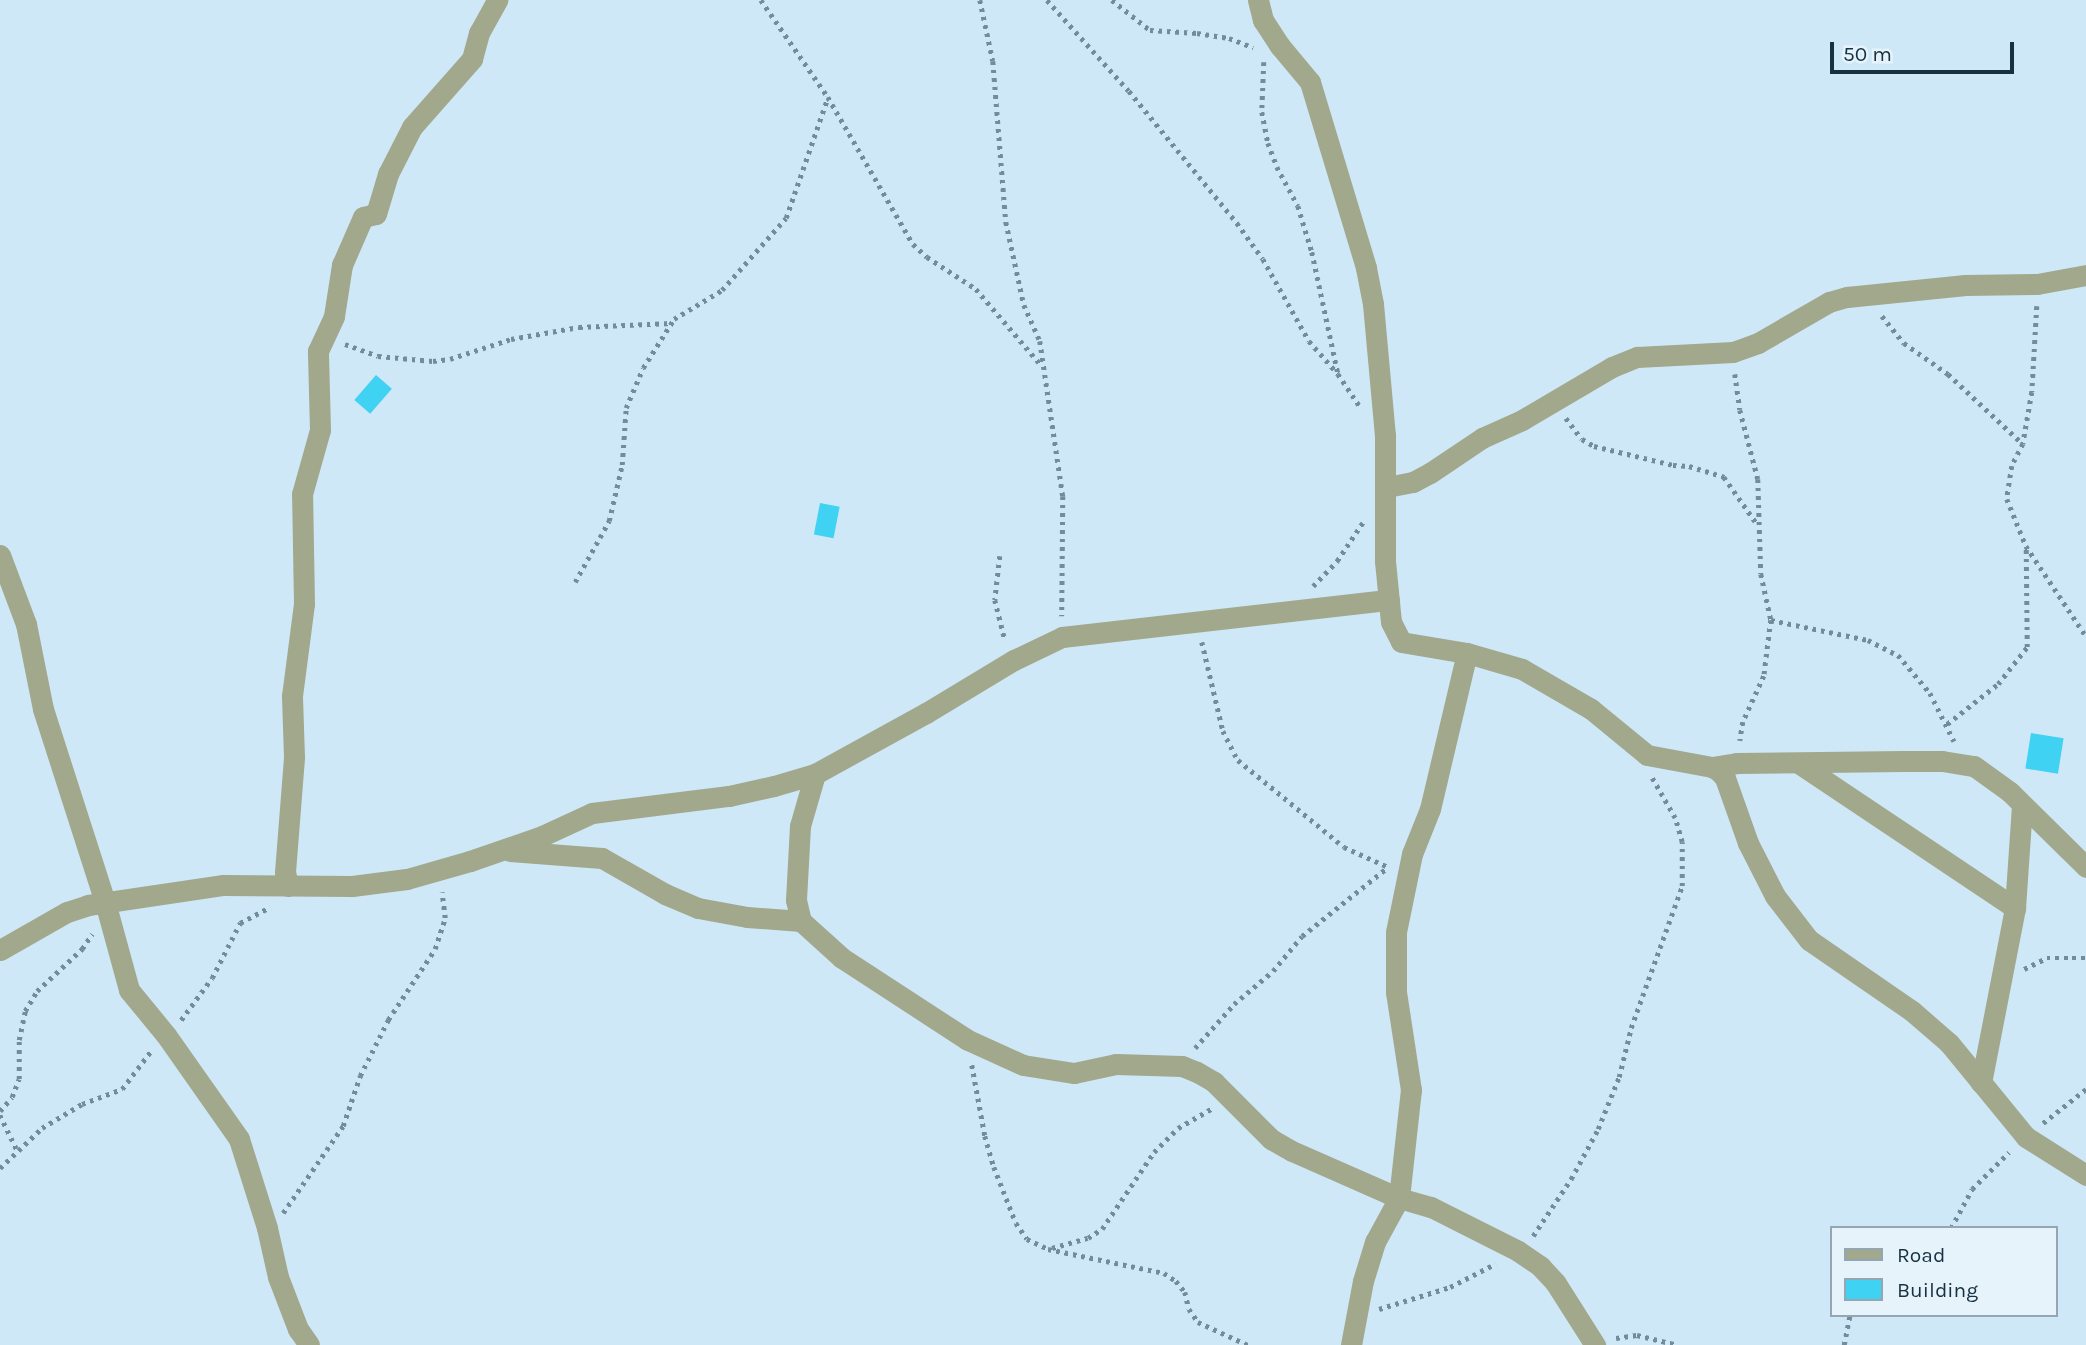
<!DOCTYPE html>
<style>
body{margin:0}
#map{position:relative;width:2086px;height:1345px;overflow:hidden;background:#cee8f8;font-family:Karla,sans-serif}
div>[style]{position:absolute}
.building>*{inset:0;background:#3fd2f3;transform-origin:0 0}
.path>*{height:4.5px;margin-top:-2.25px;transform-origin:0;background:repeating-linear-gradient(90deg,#718c9c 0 3.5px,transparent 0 8.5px)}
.street>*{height:21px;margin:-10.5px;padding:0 10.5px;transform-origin:10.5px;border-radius:10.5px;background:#a2a88b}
span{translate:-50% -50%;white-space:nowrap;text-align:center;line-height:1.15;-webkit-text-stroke:5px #e6f3fb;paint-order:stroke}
.legend{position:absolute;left:1830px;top:1226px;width:228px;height:91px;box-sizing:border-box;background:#e6f3fb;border:2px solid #93a6b1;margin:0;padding:9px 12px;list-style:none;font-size:21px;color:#163242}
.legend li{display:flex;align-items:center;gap:14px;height:35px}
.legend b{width:35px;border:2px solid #93a6b1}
.scale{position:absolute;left:1830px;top:42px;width:184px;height:32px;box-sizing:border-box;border:4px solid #163242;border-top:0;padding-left:9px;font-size:21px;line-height:24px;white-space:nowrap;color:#163242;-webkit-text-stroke:5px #e6f3fb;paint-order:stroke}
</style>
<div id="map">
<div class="building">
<i style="left:376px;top:375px;width:21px;height:33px;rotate:41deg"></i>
<i style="left:820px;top:503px;width:20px;height:32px;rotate:11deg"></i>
<i style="left:2031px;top:733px;width:33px;height:36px;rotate:9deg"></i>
</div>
<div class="path">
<i style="left:761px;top:0;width:118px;rotate:55.4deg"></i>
<i style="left:828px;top:97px;width:170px;rotate:60deg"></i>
<i style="left:913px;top:244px;width:19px;rotate:43deg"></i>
<i style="left:927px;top:257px;width:59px;rotate:33.1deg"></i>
<i style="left:976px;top:289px;width:101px;rotate:49.4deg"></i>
<i style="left:980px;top:0;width:62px;rotate:78deg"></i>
<i style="left:993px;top:61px;width:162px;rotate:85.4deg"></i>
<i style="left:1006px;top:222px;width:85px;rotate:77.8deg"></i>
<i style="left:1024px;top:305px;width:39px;rotate:66deg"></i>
<i style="left:1040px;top:341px;width:157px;rotate:81.6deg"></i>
<i style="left:1063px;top:496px;width:120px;rotate:90.5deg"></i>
<i style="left:1047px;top:0;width:122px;rotate:48deg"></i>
<i style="left:1129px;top:91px;width:171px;rotate:50.7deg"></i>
<i style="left:1237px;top:223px;width:44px;rotate:54.2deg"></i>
<i style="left:1263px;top:259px;width:94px;rotate:60.7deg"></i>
<i style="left:1309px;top:341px;width:44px;rotate:48.7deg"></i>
<i style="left:1338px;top:374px;width:41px;rotate:55.9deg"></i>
<i style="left:1112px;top:0;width:48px;rotate:38.3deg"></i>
<i style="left:1150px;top:30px;width:47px;rotate:3.7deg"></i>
<i style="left:1197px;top:33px;width:32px;rotate:9deg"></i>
<i style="left:1229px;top:38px;width:26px;rotate:21deg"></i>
<i style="left:1264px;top:62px;width:50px;rotate:92.3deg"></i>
<i style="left:1262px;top:112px;width:32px;rotate:79deg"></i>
<i style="left:1268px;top:143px;width:26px;rotate:69deg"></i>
<i style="left:1277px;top:167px;width:44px;rotate:61.7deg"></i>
<i style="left:1298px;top:206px;width:48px;rotate:73.1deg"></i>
<i style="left:1312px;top:252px;width:124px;rotate:77.9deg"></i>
<i style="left:2037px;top:306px;width:86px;rotate:93.3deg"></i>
<i style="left:2032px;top:392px;width:53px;rotate:99.8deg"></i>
<i style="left:2023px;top:444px;width:25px;rotate:117deg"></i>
<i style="left:2012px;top:466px;width:33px;rotate:99deg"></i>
<i style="left:2007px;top:499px;width:51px;rotate:68deg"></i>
<i style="left:2026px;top:546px;width:108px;rotate:56.3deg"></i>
<i style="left:1882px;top:316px;width:35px;rotate:51deg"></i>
<i style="left:1904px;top:343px;width:54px;rotate:35.2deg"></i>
<i style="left:1948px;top:374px;width:101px;rotate:43deg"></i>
<i style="left:345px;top:344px;width:35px;rotate:20deg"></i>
<i style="left:378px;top:356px;width:55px;rotate:5.2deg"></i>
<i style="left:433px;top:361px;width:17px;rotate:-7deg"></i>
<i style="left:450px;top:359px;width:64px;rotate:-18.2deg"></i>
<i style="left:511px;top:339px;width:69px;rotate:-10deg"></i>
<i style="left:579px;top:327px;width:93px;rotate:-2.5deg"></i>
<i style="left:1735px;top:374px;width:36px;rotate:82deg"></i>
<i style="left:1740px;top:410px;width:71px;rotate:75.4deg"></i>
<i style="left:1758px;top:479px;width:95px;rotate:88.2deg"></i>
<i style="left:1761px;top:574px;width:47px;rotate:77.7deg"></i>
<i style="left:1771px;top:620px;width:56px;rotate:97.1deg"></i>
<i style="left:1764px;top:676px;width:51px;rotate:114.5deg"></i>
<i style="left:1743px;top:722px;width:19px;rotate:99deg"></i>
<i style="left:1566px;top:418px;width:26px;rotate:53deg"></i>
<i style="left:1582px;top:439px;width:14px;rotate:30deg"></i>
<i style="left:1594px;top:446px;width:81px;rotate:13.5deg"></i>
<i style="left:1673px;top:465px;width:16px;rotate:4deg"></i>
<i style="left:1689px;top:466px;width:37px;rotate:17deg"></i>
<i style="left:1724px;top:477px;width:57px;rotate:54.9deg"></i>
<i style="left:1000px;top:556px;width:44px;rotate:96.5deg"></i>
<i style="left:995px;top:600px;width:41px;rotate:76deg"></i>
<i style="left:575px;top:582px;width:70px;rotate:-60.9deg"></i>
<i style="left:609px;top:521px;width:57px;rotate:-76.9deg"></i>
<i style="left:622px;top:465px;width:57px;rotate:-86deg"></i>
<i style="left:626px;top:408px;width:43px;rotate:-67deg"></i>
<i style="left:643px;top:368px;width:58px;rotate:-57.7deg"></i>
<i style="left:674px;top:319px;width:56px;rotate:-31.1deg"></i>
<i style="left:722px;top:290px;width:96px;rotate:-48.4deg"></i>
<i style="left:786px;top:218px;width:128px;rotate:-70.9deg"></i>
<i style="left:1313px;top:586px;width:35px;rotate:-46deg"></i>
<i style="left:1337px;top:561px;width:47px;rotate:-56.3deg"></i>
<i style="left:1771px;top:620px;width:99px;rotate:11.7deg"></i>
<i style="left:1868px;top:640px;width:34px;rotate:27deg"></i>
<i style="left:1898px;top:655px;width:50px;rotate:49.9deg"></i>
<i style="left:1930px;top:693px;width:54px;rotate:63.4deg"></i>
<i style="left:1202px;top:642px;width:91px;rotate:76.7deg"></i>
<i style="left:1223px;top:731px;width:33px;rotate:63deg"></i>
<i style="left:1238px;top:760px;width:137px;rotate:39.4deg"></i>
<i style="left:1344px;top:847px;width:48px;rotate:24.4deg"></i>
<i style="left:1947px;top:724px;width:65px;rotate:-38.1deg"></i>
<i style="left:1998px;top:684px;width:47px;rotate:-51.9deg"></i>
<i style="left:2027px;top:647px;width:100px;rotate:-90.6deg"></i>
<i style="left:2024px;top:969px;width:25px;rotate:-26deg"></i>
<i style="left:2047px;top:958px;width:39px"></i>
<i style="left:181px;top:1020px;width:52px;rotate:-53.6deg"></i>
<i style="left:212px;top:978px;width:62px;rotate:-63deg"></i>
<i style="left:240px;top:923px;width:34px;rotate:-28deg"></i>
<i style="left:1195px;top:1048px;width:59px;rotate:-48.4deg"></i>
<i style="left:1234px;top:1004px;width:51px;rotate:-40.2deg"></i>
<i style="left:1273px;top:971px;width:45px;rotate:-50.4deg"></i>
<i style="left:1302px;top:936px;width:109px;rotate:-38.7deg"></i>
<i style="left:972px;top:1065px;width:72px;rotate:79.6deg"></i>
<i style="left:985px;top:1136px;width:32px;rotate:74deg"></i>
<i style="left:994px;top:1167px;width:60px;rotate:68.6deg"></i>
<i style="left:1016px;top:1223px;width:19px;rotate:55deg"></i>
<i style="left:1027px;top:1239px;width:23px;rotate:25deg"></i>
<i style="left:1048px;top:1249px;width:118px;rotate:11.7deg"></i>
<i style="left:1164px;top:1273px;width:14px;rotate:34deg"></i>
<i style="left:1176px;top:1281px;width:14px;rotate:51deg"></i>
<i style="left:1185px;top:1292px;width:17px;rotate:77deg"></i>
<i style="left:1189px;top:1309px;width:16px;rotate:55deg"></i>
<i style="left:1198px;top:1322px;width:55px;rotate:24.7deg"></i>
<i style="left:0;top:1111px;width:18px;rotate:-49deg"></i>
<i style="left:12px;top:1097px;width:19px;rotate:-69deg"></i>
<i style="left:19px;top:1079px;width:39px;rotate:-90deg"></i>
<i style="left:19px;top:1040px;width:30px;rotate:-78deg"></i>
<i style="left:25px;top:1011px;width:23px;rotate:-59deg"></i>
<i style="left:37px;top:991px;width:62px;rotate:-43deg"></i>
<i style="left:82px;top:949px;width:18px;rotate:-56deg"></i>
<i style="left:0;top:1115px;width:39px;rotate:64deg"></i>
<i style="left:2043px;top:1123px;width:55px;rotate:-38.3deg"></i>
<i style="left:0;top:1168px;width:58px;rotate:-43.6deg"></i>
<i style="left:42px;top:1128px;width:47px;rotate:-31deg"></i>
<i style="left:82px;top:1104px;width:43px;rotate:-20.6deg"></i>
<i style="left:122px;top:1089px;width:48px;rotate:-52.7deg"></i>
<i style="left:283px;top:1213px;width:106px;rotate:-55.4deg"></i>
<i style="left:343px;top:1126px;width:53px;rotate:-71.2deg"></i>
<i style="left:360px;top:1076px;width:63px;rotate:-63.4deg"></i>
<i style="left:388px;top:1020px;width:85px;rotate:-56.5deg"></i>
<i style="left:435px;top:949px;width:33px;rotate:-72deg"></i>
<i style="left:445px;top:918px;width:26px;rotate:-97deg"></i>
<i style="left:1951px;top:1228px;width:44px;rotate:-61.7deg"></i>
<i style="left:1972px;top:1189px;width:52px;rotate:-45deg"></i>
<i style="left:1533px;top:1236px;width:69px;rotate:-56.3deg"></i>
<i style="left:1571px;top:1179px;width:57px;rotate:-61.6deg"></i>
<i style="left:1598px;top:1129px;width:56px;rotate:-68deg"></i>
<i style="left:1619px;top:1077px;width:50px;rotate:-76.2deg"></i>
<i style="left:1631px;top:1028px;width:151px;rotate:-70.2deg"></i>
<i style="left:1682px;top:886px;width:44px;rotate:-90deg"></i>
<i style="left:1682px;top:842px;width:25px;rotate:-106deg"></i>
<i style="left:1675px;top:818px;width:46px;rotate:-119.9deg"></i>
<i style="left:1052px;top:1248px;width:37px;rotate:-16deg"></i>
<i style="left:1088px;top:1238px;width:17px;rotate:-33deg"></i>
<i style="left:1102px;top:1229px;width:93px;rotate:-56deg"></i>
<i style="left:1154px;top:1152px;width:34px;rotate:-45deg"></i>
<i style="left:1178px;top:1128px;width:38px;rotate:-30deg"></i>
<i style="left:1379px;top:1309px;width:74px;rotate:-17.2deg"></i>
<i style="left:1450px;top:1287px;width:51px;rotate:-27.1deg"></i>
<i style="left:1616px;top:1338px;width:21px;rotate:-8deg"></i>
<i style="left:1637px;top:1335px;width:42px;rotate:13.7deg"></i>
<i style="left:1844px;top:1345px;width:31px;rotate:-79deg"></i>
</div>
<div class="street">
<i style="left:1258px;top:0;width:21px;rotate:76deg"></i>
<i style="left:1263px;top:20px;width:31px;rotate:57deg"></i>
<i style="left:1280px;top:46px;width:47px;rotate:50.2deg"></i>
<i style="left:1310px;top:82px;width:194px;rotate:73.2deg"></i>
<i style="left:1366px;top:268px;width:37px;rotate:79deg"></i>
<i style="left:1373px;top:304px;width:132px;rotate:84.8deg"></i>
<i style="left:1385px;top:435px;width:126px;rotate:90deg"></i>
<i style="left:1385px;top:561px;width:61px;rotate:84.4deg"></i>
<i style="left:1391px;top:622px;width:22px;rotate:63deg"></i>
<i style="left:1401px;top:642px;width:67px;rotate:9.5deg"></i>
<i style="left:1467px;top:653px;width:57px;rotate:16.2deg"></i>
<i style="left:1522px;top:669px;width:80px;rotate:30.1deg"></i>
<i style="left:1591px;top:709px;width:72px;rotate:39.4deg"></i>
<i style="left:1647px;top:755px;width:66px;rotate:10.5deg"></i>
<i style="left:1712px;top:767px;width:8px;rotate:30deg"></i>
<i style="left:1719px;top:771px;width:9px;rotate:49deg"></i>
<i style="left:1725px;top:778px;width:69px;rotate:70.5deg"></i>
<i style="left:1748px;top:843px;width:59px;rotate:63deg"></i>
<i style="left:1775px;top:896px;width:56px;rotate:52.3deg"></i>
<i style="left:1809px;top:940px;width:125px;rotate:34.6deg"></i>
<i style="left:1912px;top:1011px;width:49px;rotate:40.9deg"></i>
<i style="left:1949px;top:1043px;width:122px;rotate:50.7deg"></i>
<i style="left:2026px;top:1137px;width:71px;rotate:32.3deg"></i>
<i style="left:1387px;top:487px;width:26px;rotate:-11deg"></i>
<i style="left:1413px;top:482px;width:19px;rotate:-28deg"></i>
<i style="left:1430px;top:473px;width:63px;rotate:-33.9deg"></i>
<i style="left:1482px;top:438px;width:44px;rotate:-24.2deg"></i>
<i style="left:1522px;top:420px;width:104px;rotate:-30.5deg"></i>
<i style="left:1612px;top:367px;width:27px;rotate:-22deg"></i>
<i style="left:1637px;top:357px;width:96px;rotate:-3deg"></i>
<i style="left:1733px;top:352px;width:27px;rotate:-20deg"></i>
<i style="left:1758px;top:343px;width:82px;rotate:-30deg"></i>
<i style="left:1829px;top:302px;width:19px;rotate:-16deg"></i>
<i style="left:1847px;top:297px;width:119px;rotate:-5.8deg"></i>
<i style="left:1965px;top:285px;width:72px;rotate:-0.8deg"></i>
<i style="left:2037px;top:284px;width:50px;rotate:-10.4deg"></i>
<i style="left:0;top:555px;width:74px;rotate:69.4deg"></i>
<i style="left:26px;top:624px;width:87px;rotate:78.7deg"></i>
<i style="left:43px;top:709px;width:203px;rotate:72.2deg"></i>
<i style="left:105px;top:902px;width:91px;rotate:74.7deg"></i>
<i style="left:129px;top:990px;width:58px;rotate:50.6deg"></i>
<i style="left:166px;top:1035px;width:127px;rotate:54.9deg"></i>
<i style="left:239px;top:1139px;width:93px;rotate:72.5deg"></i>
<i style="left:267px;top:1228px;width:50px;rotate:77.3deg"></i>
<i style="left:278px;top:1277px;width:56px;rotate:69deg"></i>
<i style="left:298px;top:1329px;width:19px;rotate:55deg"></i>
<i style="left:1800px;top:764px;width:259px;rotate:33.8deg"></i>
<i style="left:1712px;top:767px;width:25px;rotate:-9deg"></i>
<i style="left:1737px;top:763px;width:166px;rotate:-0.7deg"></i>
<i style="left:1903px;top:761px;width:39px"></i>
<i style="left:1942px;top:761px;width:32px;rotate:9deg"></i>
<i style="left:1974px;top:766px;width:44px;rotate:35.8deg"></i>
<i style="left:2010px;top:792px;width:107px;rotate:44.6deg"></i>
<i style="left:815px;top:774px;width:54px;rotate:106.1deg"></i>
<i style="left:800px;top:826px;width:74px;rotate:93.1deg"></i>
<i style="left:796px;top:900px;width:22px;rotate:77deg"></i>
<i style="left:801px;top:921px;width:55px;rotate:42.1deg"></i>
<i style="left:842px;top:958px;width:150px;rotate:33.1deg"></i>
<i style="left:968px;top:1040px;width:60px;rotate:24.4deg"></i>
<i style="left:1023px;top:1065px;width:52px;rotate:8.9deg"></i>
<i style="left:1074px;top:1073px;width:43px;rotate:-12.1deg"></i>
<i style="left:1116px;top:1064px;width:66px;rotate:1.7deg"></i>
<i style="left:1182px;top:1066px;width:16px;rotate:22deg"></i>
<i style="left:1197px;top:1072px;width:20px;rotate:30deg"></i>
<i style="left:1214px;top:1082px;width:81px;rotate:45deg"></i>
<i style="left:1271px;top:1139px;width:24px;rotate:30deg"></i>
<i style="left:1292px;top:1151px;width:117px;rotate:23.7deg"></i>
<i style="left:1399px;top:1198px;width:33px;rotate:16deg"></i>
<i style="left:1431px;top:1207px;width:97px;rotate:26.8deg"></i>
<i style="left:1518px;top:1251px;width:27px;rotate:34deg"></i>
<i style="left:1540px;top:1266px;width:22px;rotate:47deg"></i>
<i style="left:1555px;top:1282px;width:75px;rotate:57.6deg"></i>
<i style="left:510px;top:851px;width:92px;rotate:4.4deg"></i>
<i style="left:602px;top:858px;width:73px;rotate:29.7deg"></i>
<i style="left:665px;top:894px;width:36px;rotate:23deg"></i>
<i style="left:698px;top:908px;width:50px;rotate:10.4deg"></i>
<i style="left:747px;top:917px;width:54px;rotate:4.2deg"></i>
<i style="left:288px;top:886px;width:14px;rotate:-102deg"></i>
<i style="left:285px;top:872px;width:115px;rotate:-85.5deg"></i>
<i style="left:294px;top:757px;width:61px;rotate:-91.9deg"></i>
<i style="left:292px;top:696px;width:93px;rotate:-82.6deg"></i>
<i style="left:304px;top:604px;width:110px;rotate:-91deg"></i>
<i style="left:302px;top:494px;width:66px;rotate:-74.3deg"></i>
<i style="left:320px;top:430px;width:79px;rotate:-91.5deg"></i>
<i style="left:318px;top:351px;width:38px;rotate:-65deg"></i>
<i style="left:334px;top:316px;width:52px;rotate:-81.1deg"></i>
<i style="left:342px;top:265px;width:52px;rotate:-66.4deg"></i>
<i style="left:363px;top:217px;width:13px;rotate:-13deg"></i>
<i style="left:376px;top:214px;width:42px;rotate:-73.3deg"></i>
<i style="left:388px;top:174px;width:53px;rotate:-62.9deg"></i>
<i style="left:412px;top:127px;width:91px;rotate:-48.6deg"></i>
<i style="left:472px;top:59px;width:27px;rotate:-75deg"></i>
<i style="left:479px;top:33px;width:38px;rotate:-61deg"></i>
<i style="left:0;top:950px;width:77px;rotate:-29.6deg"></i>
<i style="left:67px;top:912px;width:22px;rotate:-18deg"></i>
<i style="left:88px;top:905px;width:137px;rotate:-8.4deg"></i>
<i style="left:224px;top:885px;width:128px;rotate:0.4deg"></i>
<i style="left:352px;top:886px;width:55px;rotate:-7.3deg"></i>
<i style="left:407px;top:879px;width:66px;rotate:-15.9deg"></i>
<i style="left:470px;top:861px;width:76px;rotate:-19.1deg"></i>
<i style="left:542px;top:836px;width:55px;rotate:-24.7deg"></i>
<i style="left:592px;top:813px;width:138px;rotate:-7.1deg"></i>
<i style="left:729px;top:796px;width:46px;rotate:-12.5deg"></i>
<i style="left:774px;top:786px;width:43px;rotate:-16.3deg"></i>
<i style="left:815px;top:774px;width:127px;rotate:-28.8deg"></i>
<i style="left:926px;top:713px;width:103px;rotate:-31.1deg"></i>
<i style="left:1014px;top:660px;width:53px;rotate:-25.6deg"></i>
<i style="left:1062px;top:637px;width:329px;rotate:-6.5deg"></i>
<i style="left:1981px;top:1083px;width:178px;rotate:-79deg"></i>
<i style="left:2015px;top:908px;width:103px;rotate:-86.1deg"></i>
<i style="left:1351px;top:1345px;width:65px;rotate:-79.4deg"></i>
<i style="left:1363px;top:1281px;width:41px;rotate:-72.9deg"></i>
<i style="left:1375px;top:1242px;width:50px;rotate:-61.4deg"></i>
<i style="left:1399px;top:1198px;width:109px;rotate:-83.7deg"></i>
<i style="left:1411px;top:1090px;width:99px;rotate:-98.7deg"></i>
<i style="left:1396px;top:992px;width:60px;rotate:-90deg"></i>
<i style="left:1396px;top:932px;width:80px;rotate:-78.4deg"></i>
<i style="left:1412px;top:854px;width:48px;rotate:-68.2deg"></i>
<i style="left:1430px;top:809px;width:160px;rotate:-76.7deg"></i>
</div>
<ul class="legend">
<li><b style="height:9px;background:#a2a88b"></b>Road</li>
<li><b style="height:19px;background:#3fd2f3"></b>Building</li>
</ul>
<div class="scale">50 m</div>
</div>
